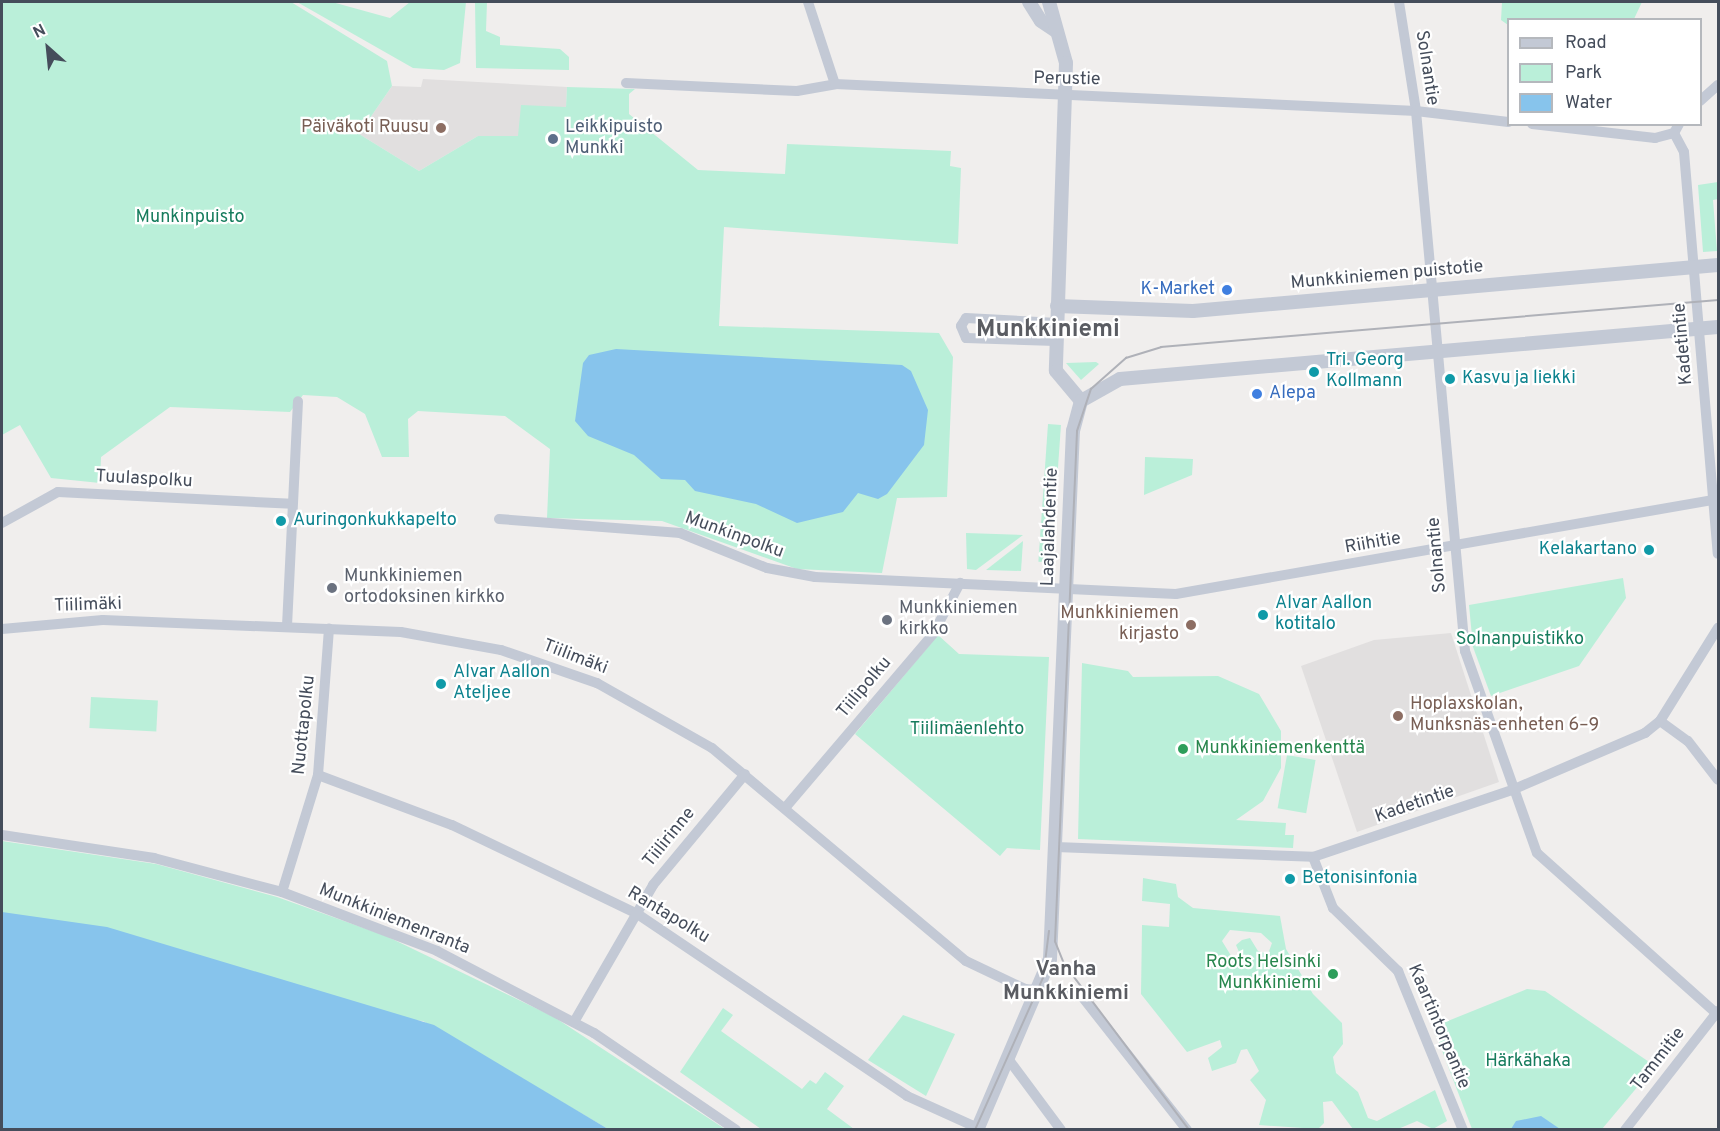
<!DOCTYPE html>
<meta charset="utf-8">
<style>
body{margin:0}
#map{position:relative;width:1720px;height:1131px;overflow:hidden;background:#f0eeed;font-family:Overpass,sans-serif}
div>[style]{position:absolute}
.education>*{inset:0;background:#e1dfdf}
.green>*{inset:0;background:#baefd9;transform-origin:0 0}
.water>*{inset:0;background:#87c4ec}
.minor>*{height:10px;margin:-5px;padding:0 5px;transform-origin:5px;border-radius:5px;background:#c3c9d5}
.tertiary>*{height:14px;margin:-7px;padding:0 7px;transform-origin:7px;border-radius:7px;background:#c3c9d5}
.tram>*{height:1.5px;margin:-0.75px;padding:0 0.75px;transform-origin:0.75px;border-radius:0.75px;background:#afb1b8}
.dots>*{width:16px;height:16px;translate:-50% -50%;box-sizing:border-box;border:3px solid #fff;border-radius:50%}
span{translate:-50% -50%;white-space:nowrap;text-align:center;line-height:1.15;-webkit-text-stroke:4.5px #fff;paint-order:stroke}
.street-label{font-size:18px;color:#454d5b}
.education-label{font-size:18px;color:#785e54}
.right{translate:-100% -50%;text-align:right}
.left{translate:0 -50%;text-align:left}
.service-label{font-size:18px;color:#4e5e75}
.park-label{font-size:18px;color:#167c5d}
.shop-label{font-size:18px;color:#366cbe}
.culture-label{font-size:18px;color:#0d838f}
.worship-label{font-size:18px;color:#5b616d}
.leisure-label{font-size:18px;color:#27864d}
.quarter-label{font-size:21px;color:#5a5c62;font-weight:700}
.district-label{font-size:24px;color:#5a5c62;font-weight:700}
.frame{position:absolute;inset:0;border:3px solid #454d5b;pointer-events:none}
.legend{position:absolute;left:1507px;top:18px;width:195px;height:108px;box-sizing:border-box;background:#fff;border:2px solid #b5b8bd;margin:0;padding:8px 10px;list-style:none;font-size:18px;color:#454d5b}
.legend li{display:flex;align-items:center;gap:12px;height:30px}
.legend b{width:30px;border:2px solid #b5b8bd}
.north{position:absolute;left:18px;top:18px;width:60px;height:60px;-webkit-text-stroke:4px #fff;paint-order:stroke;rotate:333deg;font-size:16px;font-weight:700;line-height:24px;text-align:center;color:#454d5b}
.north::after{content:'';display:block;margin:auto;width:21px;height:27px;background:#454d5b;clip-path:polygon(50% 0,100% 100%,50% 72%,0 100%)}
</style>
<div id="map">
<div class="education">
<i style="clip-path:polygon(423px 79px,567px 87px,566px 107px,519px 136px,478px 136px,419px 171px,359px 134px,392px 86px,421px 87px)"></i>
<i style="clip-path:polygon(1451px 633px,1499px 782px,1357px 832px,1301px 666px,1374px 640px)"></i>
</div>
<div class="green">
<i style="clip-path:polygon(2px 2px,291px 2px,387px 61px,392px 86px,359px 134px,419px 171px,478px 136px,518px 136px,521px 105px,566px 107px,567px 87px,635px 89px,629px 94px,629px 114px,698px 170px,785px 174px,787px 144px,951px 151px,950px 166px,961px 168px,958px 244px,724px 227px,719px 326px,939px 333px,953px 357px,947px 497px,897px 498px,882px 573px,797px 569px,662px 521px,547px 518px,550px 449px,505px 416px,418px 411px,408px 419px,409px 457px,382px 457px,365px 414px,337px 397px,303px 395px,290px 412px,170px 407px,101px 457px,100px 483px,51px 478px,20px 425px,2px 435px)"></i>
<i style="clip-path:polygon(297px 2px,332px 2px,390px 18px,410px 2px,466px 2px,460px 63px,444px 70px,413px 68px)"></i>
<i style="clip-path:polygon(475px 2px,487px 2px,486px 31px,500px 37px,500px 45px,560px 49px,569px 57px,569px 70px,476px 68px)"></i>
<i style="clip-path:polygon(1502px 2px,1642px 2px,1634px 19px,1508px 20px,1508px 25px,1501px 20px)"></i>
<i style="clip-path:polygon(1718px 182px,1718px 199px,1713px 200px,1717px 251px,1703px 252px,1698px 185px)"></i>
<i style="clip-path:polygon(1066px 363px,1096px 362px,1099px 364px,1081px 380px)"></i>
<i style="left:1048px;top:424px;width:13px;height:138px;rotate:4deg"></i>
<i style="clip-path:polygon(1145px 457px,1193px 459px,1192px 475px,1144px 495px)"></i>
<i style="clip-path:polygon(966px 533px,1023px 535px,976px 570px,967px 569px)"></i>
<i style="clip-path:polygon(1023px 541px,1021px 571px,986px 570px)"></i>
<i style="clip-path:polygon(1623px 578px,1626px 598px,1579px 666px,1491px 696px,1473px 647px,1469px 605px)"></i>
<i style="clip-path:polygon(938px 635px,959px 654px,1049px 657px,1040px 850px,1007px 848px,1000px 856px,855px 734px)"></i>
<i style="clip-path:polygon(1082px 663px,1128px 671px,1133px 677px,1218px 676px,1259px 694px,1281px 731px,1281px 768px,1263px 801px,1236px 820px,1286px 823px,1285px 835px,1294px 835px,1293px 848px,1078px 839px)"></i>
<i style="left:91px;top:697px;width:67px;height:31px;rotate:3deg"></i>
<i style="left:1287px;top:755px;width:29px;height:54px;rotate:10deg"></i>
<i style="clip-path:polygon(2px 841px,156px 864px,277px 897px,386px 936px,554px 1017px,725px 1129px,608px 1129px,423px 1021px,2px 978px)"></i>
<i style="clip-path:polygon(evenodd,1143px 878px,1176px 884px,1178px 897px,1193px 908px,1280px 916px,1286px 949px,1313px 994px,1342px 1023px,1343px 1044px,1333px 1057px,1336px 1073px,1358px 1092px,1368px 1118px,1377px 1121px,1435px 1090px,1447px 1121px,1433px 1129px,1417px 1121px,1398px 1129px,1353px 1129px,1332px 1101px,1323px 1102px,1324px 1123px,1318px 1129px,1259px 1125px,1266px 1100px,1250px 1080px,1259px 1071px,1247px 1049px,1241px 1050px,1236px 1063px,1212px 1071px,1208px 1058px,1222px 1047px,1220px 1040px,1187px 1052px,1141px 994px,1142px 925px,1169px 927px,1170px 904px,1142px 901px,1143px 878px,1230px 930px,1261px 933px,1272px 943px,1268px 954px,1258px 951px,1250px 938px,1242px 940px,1236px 945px,1244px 964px,1238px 967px,1222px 941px,1230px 930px)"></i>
<i style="clip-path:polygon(1527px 989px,1545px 991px,1655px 1066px,1602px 1129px,1472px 1129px,1433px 1027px)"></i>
<i style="clip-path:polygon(723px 1008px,733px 1015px,721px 1031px,802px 1089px,810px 1080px,816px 1084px,825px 1072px,844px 1086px,827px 1109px,854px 1129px,761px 1129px,680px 1072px)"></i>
<i style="clip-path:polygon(903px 1015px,955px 1034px,926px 1096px,868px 1060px)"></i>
</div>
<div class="water">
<i style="clip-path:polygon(616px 349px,902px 365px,911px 371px,928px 410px,924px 445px,887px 494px,878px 499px,858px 493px,843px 512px,797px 523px,756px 504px,695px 491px,685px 480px,661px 479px,634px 455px,588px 436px,575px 421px,583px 363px,589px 355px)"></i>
<i style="clip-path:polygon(2px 912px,107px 927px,434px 1025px,608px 1129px,2px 1129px)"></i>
<i style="clip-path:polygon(1541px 1116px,1560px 1129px,1511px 1129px,1516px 1121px)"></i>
</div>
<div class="minor">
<i style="left:808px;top:2px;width:86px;rotate:71.8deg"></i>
<i style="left:1399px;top:2px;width:110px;rotate:81.1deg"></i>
<i style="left:1416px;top:111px;width:542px;rotate:84.82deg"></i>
<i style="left:1465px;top:651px;width:214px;rotate:70.4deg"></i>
<i style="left:1537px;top:853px;width:243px;rotate:41.8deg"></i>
<i style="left:626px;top:83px;width:171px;rotate:2.7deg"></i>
<i style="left:797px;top:91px;width:39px;rotate:-10deg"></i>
<i style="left:835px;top:84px;width:582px;rotate:2.66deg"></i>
<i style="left:1416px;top:111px;width:93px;rotate:6.8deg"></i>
<i style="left:1700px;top:101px;width:24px;rotate:-42deg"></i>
<i style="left:1532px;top:124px;width:124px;rotate:6.5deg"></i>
<i style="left:1655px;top:138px;width:20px;rotate:-15deg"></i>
<i style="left:1674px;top:133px;width:10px;rotate:-61deg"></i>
<i style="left:1674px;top:133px;width:21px;rotate:62deg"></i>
<i style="left:1684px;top:152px;width:403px;rotate:85.2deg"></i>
<i style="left:1056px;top:341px;width:90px;rotate:-178.1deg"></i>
<i style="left:966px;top:338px;width:13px;rotate:-113deg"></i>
<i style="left:961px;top:326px;width:9px;rotate:-58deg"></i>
<i style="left:966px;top:318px;width:91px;rotate:3.1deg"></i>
<i style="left:499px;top:519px;width:182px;rotate:4.4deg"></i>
<i style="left:680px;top:533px;width:94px;rotate:21.9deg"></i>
<i style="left:767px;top:568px;width:49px;rotate:10.6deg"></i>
<i style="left:815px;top:577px;width:361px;rotate:2.7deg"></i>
<i style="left:1176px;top:594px;width:550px;rotate:-9.94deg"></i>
<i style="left:2px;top:523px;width:64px;rotate:-29deg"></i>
<i style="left:58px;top:492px;width:234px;rotate:2.9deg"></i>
<i style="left:287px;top:626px;width:225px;rotate:-87.2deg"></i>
<i style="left:2px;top:629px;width:101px;rotate:-5.1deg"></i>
<i style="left:103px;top:620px;width:298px;rotate:2.3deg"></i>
<i style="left:401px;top:632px;width:102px;rotate:10.2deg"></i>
<i style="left:501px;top:650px;width:102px;rotate:19deg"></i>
<i style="left:597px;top:683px;width:132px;rotate:29.5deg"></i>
<i style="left:712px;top:748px;width:331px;rotate:40deg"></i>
<i style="left:966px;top:961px;width:65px;rotate:25.4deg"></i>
<i style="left:1025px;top:989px;width:55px;rotate:5.2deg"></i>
<i style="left:1080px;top:994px;width:173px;rotate:51.8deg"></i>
<i style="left:1660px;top:721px;width:34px;rotate:36deg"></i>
<i style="left:1688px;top:741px;width:49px;rotate:52.4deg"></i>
<i style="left:318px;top:775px;width:143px;rotate:20.5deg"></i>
<i style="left:452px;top:825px;width:204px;rotate:25.6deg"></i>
<i style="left:636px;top:913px;width:327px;rotate:34deg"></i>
<i style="left:907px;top:1096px;width:78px;rotate:24.3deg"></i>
<i style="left:785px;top:808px;width:228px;rotate:-49.6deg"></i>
<i style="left:933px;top:634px;width:58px;rotate:-62.1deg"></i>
<i style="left:2px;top:835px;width:154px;rotate:8.6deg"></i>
<i style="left:154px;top:858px;width:132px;rotate:14.9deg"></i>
<i style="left:282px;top:892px;width:166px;rotate:20.8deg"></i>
<i style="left:437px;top:951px;width:177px;rotate:27.6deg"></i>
<i style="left:594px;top:1033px;width:172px;rotate:34.3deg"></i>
<i style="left:1056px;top:847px;width:257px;rotate:2.2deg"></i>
<i style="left:1313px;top:857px;width:210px;rotate:-18.6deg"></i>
<i style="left:1512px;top:790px;width:145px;rotate:-23.2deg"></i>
<i style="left:1645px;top:733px;width:19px;rotate:-39deg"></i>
<i style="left:1660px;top:721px;width:110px;rotate:-58.1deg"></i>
<i style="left:1313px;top:857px;width:55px;rotate:68.6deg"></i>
<i style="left:1333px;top:908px;width:91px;rotate:44.1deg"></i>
<i style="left:1398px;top:971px;width:172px;rotate:67.8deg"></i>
<i style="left:282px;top:892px;width:122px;rotate:-72.9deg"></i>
<i style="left:318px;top:775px;width:147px;rotate:-85.7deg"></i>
<i style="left:574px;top:1022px;width:158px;rotate:-60deg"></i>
<i style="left:653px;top:885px;width:144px;rotate:-50.3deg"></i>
<i style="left:1009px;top:1060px;width:87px;rotate:53.4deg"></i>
<i style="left:1625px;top:1130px;width:151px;rotate:-52deg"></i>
</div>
<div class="tertiary">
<i style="left:1029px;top:2px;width:22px;rotate:58deg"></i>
<i style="left:1041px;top:21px;width:18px;rotate:34deg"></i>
<i style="left:1049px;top:2px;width:63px;rotate:74.4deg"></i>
<i style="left:1066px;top:63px;width:308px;rotate:91.9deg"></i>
<i style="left:1056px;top:371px;width:39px;rotate:50deg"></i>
<i style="left:1057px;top:306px;width:136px;rotate:2.1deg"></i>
<i style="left:1193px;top:311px;width:527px;rotate:-5.01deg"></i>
<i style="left:1081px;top:401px;width:45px;rotate:-29.4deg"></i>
<i style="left:1120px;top:379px;width:600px;rotate:-4.97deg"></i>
<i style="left:977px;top:1130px;width:186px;rotate:-66.9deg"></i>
<i style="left:1050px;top:959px;width:529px;rotate:-87.51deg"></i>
<i style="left:1073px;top:431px;width:31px;rotate:-75deg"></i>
</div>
<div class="tram">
<i style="left:975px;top:1130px;width:167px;rotate:-65.9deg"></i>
<i style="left:1043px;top:978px;width:47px;rotate:-82.7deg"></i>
<i style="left:1189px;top:1130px;width:208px;rotate:-127deg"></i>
<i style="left:1064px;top:964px;width:24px;rotate:-112deg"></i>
<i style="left:1055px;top:942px;width:511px;rotate:-87.53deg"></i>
<i style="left:1077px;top:431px;width:44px;rotate:-71.6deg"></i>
<i style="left:1091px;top:389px;width:47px;rotate:-41.5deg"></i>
<i style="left:1126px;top:358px;width:37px;rotate:-17deg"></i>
<i style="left:1161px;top:347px;width:559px;rotate:-4.82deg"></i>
</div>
<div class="dots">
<i style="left:441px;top:128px;background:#8d6e63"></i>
<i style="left:553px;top:139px;background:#5c6f8a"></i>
<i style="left:1227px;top:290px;background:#3f7fe0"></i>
<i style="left:1314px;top:372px;background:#0f9aa8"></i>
<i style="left:1450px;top:379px;background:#0f9aa8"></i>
<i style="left:1257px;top:394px;background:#3f7fe0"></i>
<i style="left:281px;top:521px;background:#0f9aa8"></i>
<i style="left:1649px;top:550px;background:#0f9aa8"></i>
<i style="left:332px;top:588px;background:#6b7280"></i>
<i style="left:1263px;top:615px;background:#0f9aa8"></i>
<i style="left:887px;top:620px;background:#6b7280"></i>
<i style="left:1191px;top:625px;background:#8d6e63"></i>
<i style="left:441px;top:684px;background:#0f9aa8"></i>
<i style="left:1398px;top:716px;background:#8d6e63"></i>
<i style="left:1183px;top:749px;background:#2e9e5b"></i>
<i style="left:1290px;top:879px;background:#0f9aa8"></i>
<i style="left:1333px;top:974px;background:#2e9e5b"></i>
</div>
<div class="street-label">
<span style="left:1426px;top:68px;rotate:81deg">Solnantie</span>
<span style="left:1067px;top:80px;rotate:1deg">Perustie</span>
<span style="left:1387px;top:276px;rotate:-5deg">Munkkiniemen puistotie</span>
<span style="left:1684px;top:344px;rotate:-95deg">Kadetintie</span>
<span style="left:144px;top:480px;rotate:3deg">Tuulaspolku</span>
<span style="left:1051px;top:527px;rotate:-88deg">Laajalahdentie</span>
<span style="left:734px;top:536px;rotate:20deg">Munkinpolku</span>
<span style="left:1373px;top:544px;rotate:-10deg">Riihitie</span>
<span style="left:1438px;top:555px;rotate:-95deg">Solnantie</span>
<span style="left:88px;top:606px;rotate:-2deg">Tiilimäki</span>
<span style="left:575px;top:658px;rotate:21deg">Tiilimäki</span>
<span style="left:865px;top:688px;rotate:-50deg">Tiilipolku</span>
<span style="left:305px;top:725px;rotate:-84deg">Nuottapolku</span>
<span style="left:1415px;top:805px;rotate:-19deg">Kadetintie</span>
<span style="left:670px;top:838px;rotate:-51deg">Tiilirinne</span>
<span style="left:668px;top:916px;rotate:31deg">Rantapolku</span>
<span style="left:394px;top:920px;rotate:22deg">Munkkiniemenranta</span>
<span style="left:1438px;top:1027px;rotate:67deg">Kaartintorpantie</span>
<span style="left:1659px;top:1060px;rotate:-52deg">Tammitie</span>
</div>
<div class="education-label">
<span class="right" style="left:429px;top:128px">Päiväkoti Ruusu</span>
<span class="right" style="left:1179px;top:625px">Munkkiniemen<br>kirjasto</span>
<span class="left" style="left:1410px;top:716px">Hoplaxskolan,<br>Munksnäs-enheten 6–9</span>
</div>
<div class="service-label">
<span class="left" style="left:565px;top:139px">Leikkipuisto<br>Munkki</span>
</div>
<div class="park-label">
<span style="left:190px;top:218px">Munkinpuisto</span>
<span style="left:1520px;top:640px">Solnanpuistikko</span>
<span style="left:967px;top:730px">Tiilimäenlehto</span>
<span style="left:1528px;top:1062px">Härkähaka</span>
</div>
<div class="shop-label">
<span class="right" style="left:1215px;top:290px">K-Market</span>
<span class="left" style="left:1269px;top:394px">Alepa</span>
</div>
<div class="culture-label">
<span class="left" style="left:1326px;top:372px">Tri. Georg<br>Kollmann</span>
<span class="left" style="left:1462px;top:379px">Kasvu ja liekki</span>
<span class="left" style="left:293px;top:521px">Auringonkukkapelto</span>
<span class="right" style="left:1637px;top:550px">Kelakartano</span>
<span class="left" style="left:1275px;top:615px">Alvar Aallon<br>kotitalo</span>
<span class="left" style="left:453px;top:684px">Alvar Aallon<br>Ateljee</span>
<span class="left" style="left:1302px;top:879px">Betonisinfonia</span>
</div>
<div class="worship-label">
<span class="left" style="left:344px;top:588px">Munkkiniemen<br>ortodoksinen kirkko</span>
<span class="left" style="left:899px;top:620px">Munkkiniemen<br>kirkko</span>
</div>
<div class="leisure-label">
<span class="left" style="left:1195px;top:749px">Munkkiniemenkenttä</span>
<span class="right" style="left:1321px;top:974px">Roots Helsinki<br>Munkkiniemi</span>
</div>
<div class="quarter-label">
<span style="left:1066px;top:982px">Vanha<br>Munkkiniemi</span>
</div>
<div class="district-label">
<span style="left:1048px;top:331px">Munkkiniemi</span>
</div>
<div class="frame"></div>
<ul class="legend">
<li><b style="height:8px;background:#c3c9d5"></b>Road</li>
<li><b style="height:16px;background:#baefd9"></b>Park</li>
<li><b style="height:16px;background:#87c4ec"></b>Water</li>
</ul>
<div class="north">N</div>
</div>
